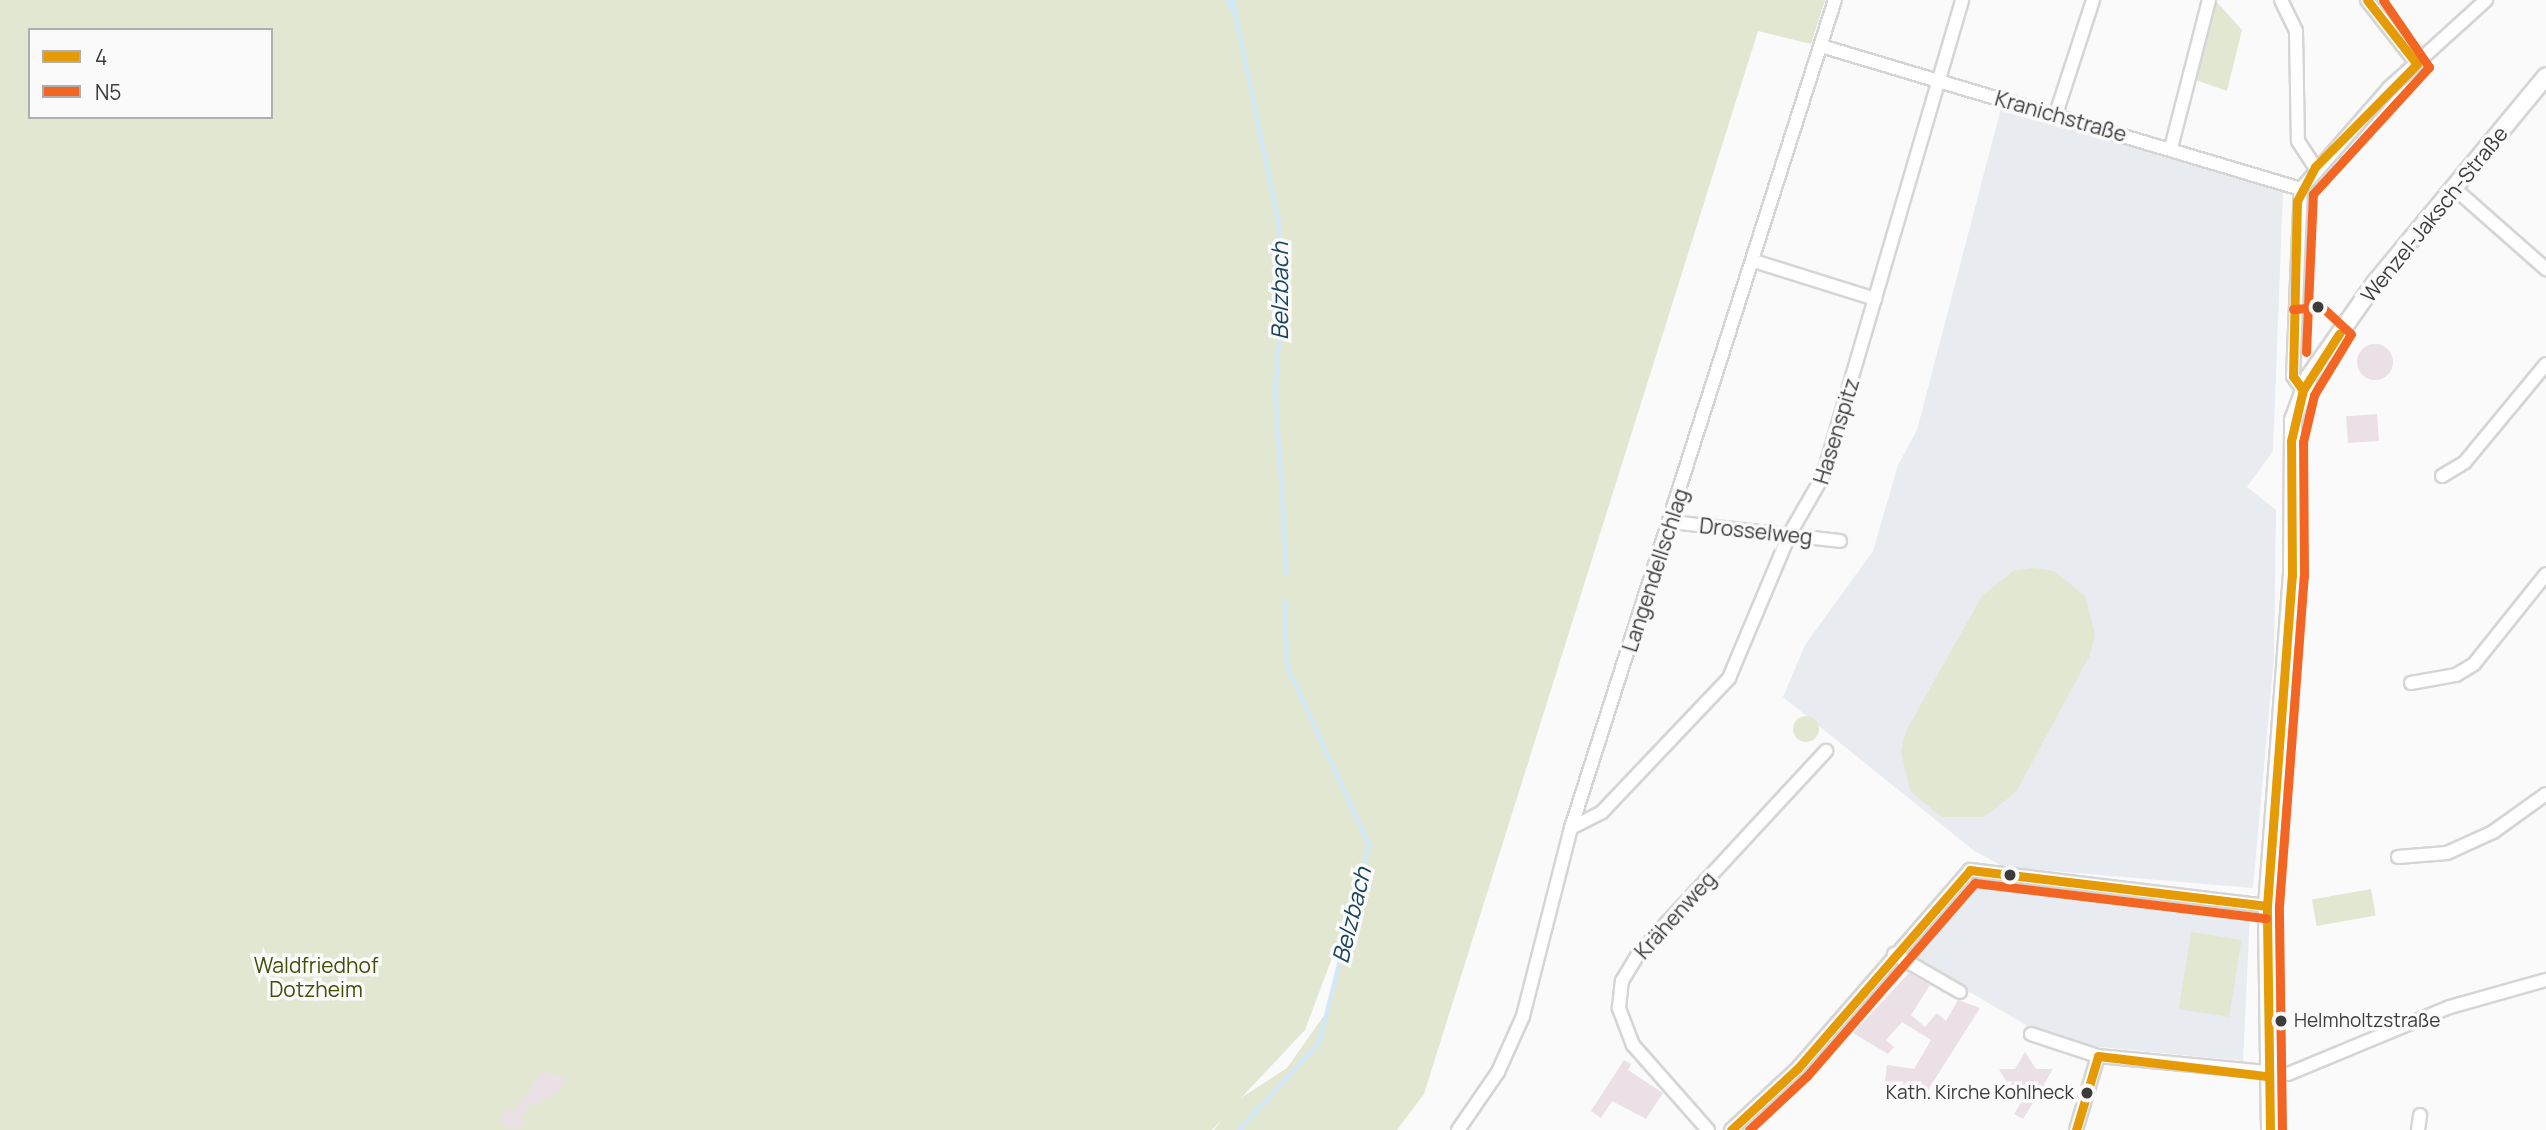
<!DOCTYPE html>
<meta charset="utf-8">
<style>
body{margin:0}
#map{position:relative;width:2546px;height:1130px;overflow:hidden;background:#fafafb;font-family:Manrope,sans-serif}
div>[style]{position:absolute}
.built>*{inset:0;background:#e8ebef}
.green>*{inset:0;background:#e2e7d2;transform-origin:0 0}
.round{border-radius:50%}
.stream>*{height:3.5px;margin:-1.75px;padding:0 1.75px;transform-origin:1.75px;border-radius:1.75px;background:#d1e8fa}
.building>*{inset:0;background:#eae0e5;transform-origin:0 0}
.roads{filter:drop-shadow(2px 0 #d5d5d6) drop-shadow(-2px 0 #d5d5d6) drop-shadow(0 2px #d5d5d6) drop-shadow(0 -2px #d5d5d6)}
.minor>*{height:12px;margin:-6px;padding:0 6px;transform-origin:6px;border-radius:6px;background:#fefefe}
.tertiary>*{height:16px;margin:-8px;padding:0 8px;transform-origin:8px;border-radius:8px;background:#fefefe}
.bus-1>*{height:9px;margin:-4.5px;padding:0 4.5px;transform-origin:4.5px;border-radius:4.5px;background:#e49b06}
.bus-2>*{height:9px;margin:-4.5px;padding:0 4.5px;transform-origin:4.5px;border-radius:4.5px;background:#f26522}
.dots>*{width:19px;height:19px;translate:-50% -50%;box-sizing:border-box;border:4px solid #fafafb;border-radius:50%}
span{translate:-50% -50%;white-space:nowrap;text-align:center;line-height:1.15;-webkit-text-stroke:7px #fafafb;paint-order:stroke}
.bus-label{font-size:19px;color:#3c3c3d}
.left{translate:0 -50%;text-align:left}
.right{translate:-100% -50%;text-align:right}
.street-label{font-size:21px;color:#3c3c3d}
.park-label{font-size:21px;color:#444d05}
.water-label{font-size:23px;color:#17435e;font-style:italic}
.legend{position:absolute;left:28px;top:28px;width:245px;height:91px;box-sizing:border-box;background:#fafafb;border:2px solid #aeaeaf;margin:0;padding:9px 12px;list-style:none;font-size:21px;color:#3c3c3d}
.legend li{display:flex;align-items:center;gap:14px;height:35px}
.legend b{width:35px;border:2px solid #aeaeaf}
</style>
<div id="map">
<div class="built">
<i style="clip-path:polygon(2001px 108px,2283px 191px,2273px 451px,2247px 487px,2276px 510px,2274px 656px,2253px 888px,2004px 867px,1973px 850px,1783px 697px,1805px 645px,1873px 551px,1898px 465px,1917px 430px)"></i>
<i style="clip-path:polygon(1972px 880px,2250px 914px,2243px 1061px,2090px 1046px,2031px 1028px,1910px 957px)"></i>
</div>
<div class="green">
<i style="clip-path:polygon(evenodd,0 0,1825px 0,1811px 44px,1758px 31px,1424px 1094px,1397px 1130px,1214px 1130px,1222px 1119px,1212px 1130px,0 1130px,0 0,30px 30px,271px 30px,271px 117px,30px 117px,30px 30px,0 0,1349px 913px,1330px 1007px,1287px 1068px,1241px 1098px,1305px 1030px,1349px 913px)"></i>
<i style="clip-path:polygon(2215px 0,2242px 30px,2227px 91px,2196px 80px)"></i>
<i style="clip-path:polygon(2034px 568px,2054px 571px,2085px 596px,2095px 635px,2090px 655px,2016px 792px,1984px 817px,1942px 817px,1910px 791px,1901px 751px,1906px 731px,1982px 596px,2013px 571px)"></i>
<i class="round" style="left:1793px;top:716px;width:26px;height:26px"></i>
<i style="left:2371px;top:889px;width:27px;height:60px;rotate:80deg"></i>
<i style="left:2191px;top:932px;width:51px;height:78px;rotate:9deg"></i>
</div>
<div class="stream">
<i style="left:1228px;top:0;width:12px;rotate:66deg"></i>
<i style="left:1233px;top:0;width:228px;rotate:78.3deg"></i>
<i style="left:1279px;top:223px;width:75px;rotate:86.9deg"></i>
<i style="left:1283px;top:298px;width:91px;rotate:94.4deg"></i>
<i style="left:1276px;top:389px;width:186px;rotate:86.6deg"></i>
<i style="left:1239px;top:1130px;width:118px;rotate:-47.4deg"></i>
<i style="left:1319px;top:1043px;width:204px;rotate:-75.8deg"></i>
<i style="left:1369px;top:845px;width:196px;rotate:-114.7deg"></i>
<i style="left:1287px;top:667px;width:66px;rotate:-91.7deg"></i>
</div>
<div class="building">
<i class="round" style="left:2357px;top:344px;width:36px;height:36px"></i>
<i style="left:2377px;top:414px;width:27px;height:31px;rotate:86deg"></i>
<i style="clip-path:polygon(1909px 973px,1930px 985px,1911px 1015px,1925px 1027px,1937px 1013px,1946px 1021px,1958px 1000px,1980px 1008px,1926px 1093px,1884px 1087px,1887px 1065px,1914px 1069px,1931px 1040px,1902px 1022px,1886px 1040px,1894px 1047px,1888px 1054px,1853px 1033px)"></i>
<i style="clip-path:polygon(2025px 1052px,2036px 1069px,2053px 1069px,2044px 1084px,2049px 1101px,2034px 1101px,2023px 1119px,2014px 1114px,2022px 1101px,1997px 1101px,2007px 1083px,1999px 1069px,2015px 1069px)"></i>
<i style="clip-path:polygon(1624px 1060px,1631px 1064px,1628px 1070px,1663px 1093px,1646px 1119px,1612px 1101px,1601px 1118px,1591px 1111px)"></i>
<i style="clip-path:polygon(543px 1071px,567px 1080px,553px 1098px,549px 1094px,539px 1106px,533px 1102px,521px 1118px,527px 1122px,512px 1130px,499px 1120px,508px 1108px,513px 1113px)"></i>
</div>
<div class="roads">
<div class="minor">
<i style="left:2281px;top:0;width:34px;rotate:64deg"></i>
<i style="left:2296px;top:31px;width:110px;rotate:89deg"></i>
<i style="left:2298px;top:141px;width:31px;rotate:57deg"></i>
<i style="left:2367px;top:0;width:81px;rotate:52deg"></i>
<i style="left:1821px;top:46px;width:501px;rotate:16.59deg"></i>
<i style="left:2056px;top:114px;width:120px;rotate:-72deg"></i>
<i style="left:2171px;top:148px;width:153px;rotate:-75.6deg"></i>
<i style="left:2454px;top:188px;width:123px;rotate:41.4deg"></i>
<i style="left:1754px;top:261px;width:127px;rotate:17.4deg"></i>
<i style="left:2303px;top:390px;width:17px;rotate:-126deg"></i>
<i style="left:2293px;top:376px;width:187px;rotate:-87.6deg"></i>
<i style="left:2301px;top:189px;width:134px;rotate:-48.9deg"></i>
<i style="left:2389px;top:88px;width:131px;rotate:-42.2deg"></i>
<i style="left:2442px;top:476px;width:27px;rotate:-31deg"></i>
<i style="left:2465px;top:462px;width:127px;rotate:-50.4deg"></i>
<i style="left:1671px;top:522px;width:170px;rotate:6.4deg"></i>
<i style="left:2411px;top:683px;width:46px;rotate:-10.1deg"></i>
<i style="left:2456px;top:675px;width:21px;rotate:-31deg"></i>
<i style="left:2474px;top:664px;width:115px;rotate:-51.3deg"></i>
<i style="left:1571px;top:828px;width:35px;rotate:-27deg"></i>
<i style="left:1602px;top:812px;width:185px;rotate:-46.5deg"></i>
<i style="left:1729px;top:678px;width:155px;rotate:-67.2deg"></i>
<i style="left:1789px;top:535px;width:68px;rotate:-60deg"></i>
<i style="left:1823px;top:476px;width:496px;rotate:-73.7deg"></i>
<i style="left:2398px;top:857px;width:49px;rotate:-4.7deg"></i>
<i style="left:2447px;top:853px;width:51px;rotate:-24.5deg"></i>
<i style="left:2493px;top:832px;width:65px;rotate:-35.6deg"></i>
<i style="left:1894px;top:954px;width:76px;rotate:29.9deg"></i>
<i style="left:2031px;top:1034px;width:71px;rotate:18.2deg"></i>
<i style="left:1458px;top:1130px;width:70px;rotate:-55.4deg"></i>
<i style="left:1498px;top:1072px;width:61px;rotate:-65.9deg"></i>
<i style="left:1523px;top:1016px;width:194px;rotate:-75.7deg"></i>
<i style="left:1571px;top:828px;width:869px;rotate:-72.32deg"></i>
<i style="left:1708px;top:1130px;width:113px;rotate:-131.4deg"></i>
<i style="left:1633px;top:1045px;width:40px;rotate:-111deg"></i>
<i style="left:1619px;top:1008px;width:27px;rotate:-84deg"></i>
<i style="left:1622px;top:981px;width:31px;rotate:-59deg"></i>
<i style="left:1638px;top:954px;width:277px;rotate:-47.2deg"></i>
<i style="left:1731px;top:1130px;width:91px;rotate:-42.8deg"></i>
<i style="left:1798px;top:1068px;width:262px;rotate:-49deg"></i>
<i style="left:1970px;top:870px;width:299px;rotate:6.9deg"></i>
<i style="left:2076px;top:1130px;width:77px;rotate:-73.4deg"></i>
<i style="left:2098px;top:1056px;width:191px;rotate:5.4deg"></i>
<i style="left:2288px;top:1074px;width:175px;rotate:-22.5deg"></i>
<i style="left:2450px;top:1007px;width:100px;rotate:-15.7deg"></i>
<i style="left:2418px;top:1130px;width:15px;rotate:-82deg"></i>
</div>
<div class="tertiary">
<i style="left:2270px;top:1130px;width:224px;rotate:-90.8deg"></i>
<i style="left:2267px;top:906px;width:332px;rotate:-85.7deg"></i>
<i style="left:2292px;top:575px;width:155px;rotate:-89.6deg"></i>
<i style="left:2293px;top:420px;width:46px;rotate:-69.6deg"></i>
<i style="left:2309px;top:377px;width:115px;rotate:-54.9deg"></i>
<i style="left:2375px;top:283px;width:268px;rotate:-50.4deg"></i>
</div>
</div>
<div class="bus-1">
<i style="left:2367px;top:0;width:81px;rotate:52deg"></i>
<i style="left:2303px;top:390px;width:17px;rotate:-126deg"></i>
<i style="left:2293px;top:376px;width:175px;rotate:-88.7deg"></i>
<i style="left:2297px;top:201px;width:38px;rotate:-62deg"></i>
<i style="left:2315px;top:167px;width:145px;rotate:-45.3deg"></i>
<i style="left:1731px;top:1130px;width:91px;rotate:-42.8deg"></i>
<i style="left:1798px;top:1068px;width:262px;rotate:-49deg"></i>
<i style="left:1970px;top:870px;width:299px;rotate:6.9deg"></i>
<i style="left:2076px;top:1130px;width:77px;rotate:-73.4deg"></i>
<i style="left:2098px;top:1056px;width:168px;rotate:6.8deg"></i>
<i style="left:2270px;top:1130px;width:224px;rotate:-90.8deg"></i>
<i style="left:2267px;top:906px;width:332px;rotate:-85.7deg"></i>
<i style="left:2292px;top:575px;width:134px;rotate:-90.4deg"></i>
<i style="left:2291px;top:441px;width:52px;rotate:-76.8deg"></i>
<i style="left:2303px;top:390px;width:67px;rotate:-57.3deg"></i>
</div>
<div class="bus-2">
<i style="left:2306px;top:352px;width:158px;rotate:-87.5deg"></i>
<i style="left:2313px;top:194px;width:172px;rotate:-47.6deg"></i>
<i style="left:2429px;top:67px;width:81px;rotate:-124.5deg"></i>
<i style="left:1749px;top:1130px;width:79px;rotate:-43deg"></i>
<i style="left:1807px;top:1076px;width:256px;rotate:-49deg"></i>
<i style="left:1975px;top:883px;width:293px;rotate:6.9deg"></i>
<i style="left:2282px;top:1130px;width:224px;rotate:-90.8deg"></i>
<i style="left:2279px;top:906px;width:331px;rotate:-85.7deg"></i>
<i style="left:2304px;top:576px;width:134px;rotate:-90.4deg"></i>
<i style="left:2303px;top:442px;width:48px;rotate:-76.8deg"></i>
<i style="left:2314px;top:395px;width:71px;rotate:-58.8deg"></i>
<i style="left:2351px;top:334px;width:40px;rotate:-137deg"></i>
<i style="left:2322px;top:307px;width:29px;rotate:176deg"></i>
</div>
<div class="dots">
<i style="left:2318px;top:307px;background:#3c3c3d"></i>
<i style="left:2010px;top:875px;background:#3c3c3d"></i>
<i style="left:2281px;top:1021px;background:#3c3c3d"></i>
<i style="left:2087px;top:1093px;background:#3c3c3d"></i>
</div>
<div class="bus-label">
<span class="left" style="left:2294px;top:1021px">Helmholtzstraße</span>
<span class="right" style="left:2074px;top:1093px">Kath. Kirche Kohlheck</span>
</div>
<div class="street-label">
<span style="left:2061px;top:116px;rotate:16deg">Kranichstraße</span>
<span style="left:2434px;top:214px;rotate:-51deg">Wenzel-Jaksch-Straße</span>
<span style="left:1836px;top:431px;rotate:-73deg">Hasenspitz</span>
<span style="left:1756px;top:531px;rotate:6deg">Drosselweg</span>
<span style="left:1655px;top:570px;rotate:-72deg">Langendellschlag</span>
<span style="left:1675px;top:915px;rotate:-48deg">Krähenweg</span>
</div>
<div class="park-label">
<span style="left:316px;top:977px">Waldfriedhof<br>Dotzheim</span>
</div>
<div class="water-label">
<span style="left:1279px;top:291px;rotate:-90deg">Belzbach</span>
<span style="left:1351px;top:915px;rotate:-76deg">Belzbach</span>
</div>
<ul class="legend">
<li><b style="height:9px;background:#e49b06"></b>4</li>
<li><b style="height:9px;background:#f26522"></b>N5</li>
</ul>
</div>
